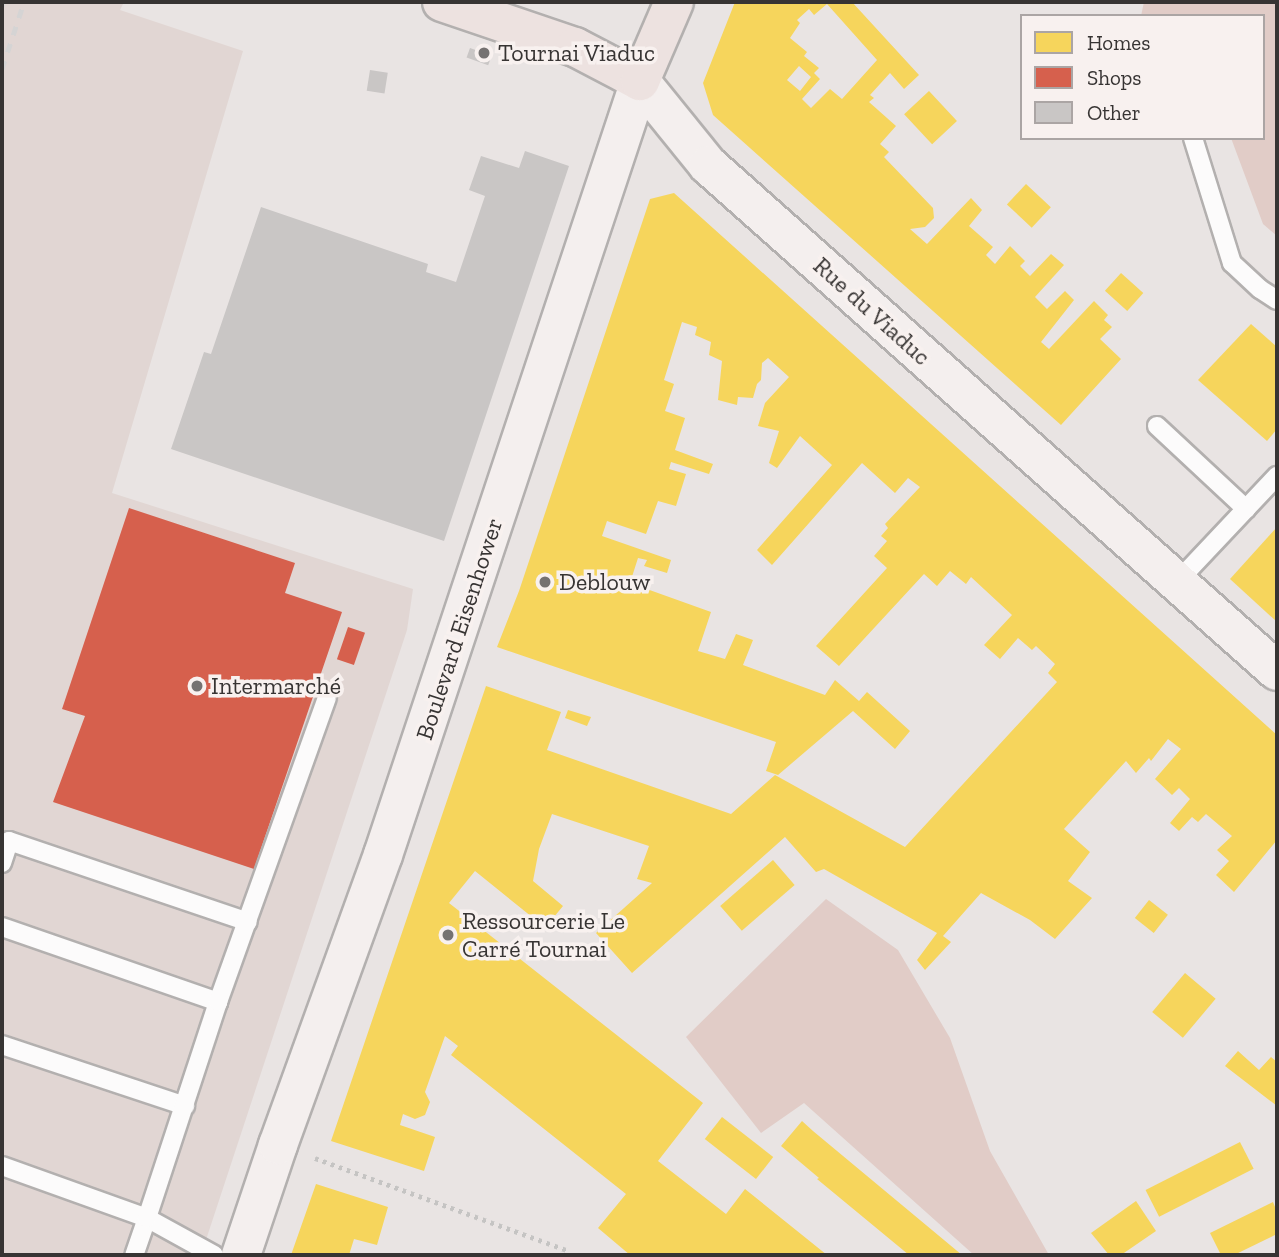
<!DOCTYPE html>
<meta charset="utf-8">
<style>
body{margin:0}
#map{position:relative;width:1279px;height:1257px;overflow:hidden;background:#e9e4e3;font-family:"Zilla Slab",serif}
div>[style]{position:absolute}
.built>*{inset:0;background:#e1d6d3}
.green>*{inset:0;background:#e1ccc7}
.homes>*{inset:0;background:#f6d55c;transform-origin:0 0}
.shops>*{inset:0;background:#d6604d;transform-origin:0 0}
.building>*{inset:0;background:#c9c6c5;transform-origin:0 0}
.path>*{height:4.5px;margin-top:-2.25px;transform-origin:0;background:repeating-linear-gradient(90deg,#c5c4c3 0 3.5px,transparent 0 8.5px)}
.roads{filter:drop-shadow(2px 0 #b3b0af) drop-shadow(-2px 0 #b3b0af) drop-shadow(0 2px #b3b0af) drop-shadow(0 -2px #b3b0af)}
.lane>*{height:18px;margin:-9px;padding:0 9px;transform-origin:9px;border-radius:9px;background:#fcfbfb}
.secondary>*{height:38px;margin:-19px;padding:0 19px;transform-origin:19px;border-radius:19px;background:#f4efee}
.primary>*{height:38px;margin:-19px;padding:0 19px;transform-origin:19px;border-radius:19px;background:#ede2e0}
.rail>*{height:5px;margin-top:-2.5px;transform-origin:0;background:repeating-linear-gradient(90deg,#d5d4d4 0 9px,transparent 0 18px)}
.dots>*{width:19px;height:19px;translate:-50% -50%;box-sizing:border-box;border:4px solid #f8f1ef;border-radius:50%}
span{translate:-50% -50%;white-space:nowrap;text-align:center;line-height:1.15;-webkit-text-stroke:7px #f8f1ef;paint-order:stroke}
.poi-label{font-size:24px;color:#373433}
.left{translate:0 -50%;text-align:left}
.street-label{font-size:24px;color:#373433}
.frame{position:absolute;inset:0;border:4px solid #373433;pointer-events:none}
.legend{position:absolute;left:1020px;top:14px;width:245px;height:126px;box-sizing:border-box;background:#f8f1ef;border:2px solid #aba5a4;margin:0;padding:9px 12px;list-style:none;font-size:21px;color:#373433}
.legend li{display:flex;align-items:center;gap:14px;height:35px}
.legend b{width:35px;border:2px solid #aba5a4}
</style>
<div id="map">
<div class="built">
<i style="clip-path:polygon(2px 2px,124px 2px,120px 10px,243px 51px,112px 493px,413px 589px,407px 630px,201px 1255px,2px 1255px)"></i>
</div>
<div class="green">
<i style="clip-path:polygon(1144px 2px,1277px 2px,1277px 236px,1263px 224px,1231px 138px,1263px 138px,1263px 16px,1141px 16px)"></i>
<i style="clip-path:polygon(826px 899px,898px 950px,950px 1038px,990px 1151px,1049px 1255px,974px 1255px,804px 1103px,761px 1133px,686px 1037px)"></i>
</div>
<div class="homes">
<i style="clip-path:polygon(evenodd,735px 2px,852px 2px,919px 75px,904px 89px,890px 73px,870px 95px,874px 98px,869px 102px,896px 126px,880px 144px,889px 152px,884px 157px,933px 208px,934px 218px,925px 227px,910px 229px,927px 244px,971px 198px,982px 210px,969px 226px,993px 247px,986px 255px,995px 264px,1010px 246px,1025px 261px,1020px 266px,1030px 276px,1051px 254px,1064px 265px,1035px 297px,1047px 309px,1065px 291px,1074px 300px,1041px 342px,1049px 349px,1094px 301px,1108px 315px,1104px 320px,1112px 327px,1100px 339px,1121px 359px,1061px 425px,713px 115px,703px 83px,735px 2px,827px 4px,877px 60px,842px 99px,830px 89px,811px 108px,802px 99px,820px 79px,814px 73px,819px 68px,804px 56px,807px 52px,790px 38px,800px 23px,797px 20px,809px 9px,814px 15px,827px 4px,735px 2px,799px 66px,811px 77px,800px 91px,787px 80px,799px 66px)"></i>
<i style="left:929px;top:91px;width:41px;height:34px;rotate:47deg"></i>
<i style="left:1026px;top:184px;width:34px;height:28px;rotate:43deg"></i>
<i style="clip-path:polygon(674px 193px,1277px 735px,1277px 840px,1234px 892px,1216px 875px,1229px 861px,1217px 850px,1232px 836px,1206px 814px,1198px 822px,1192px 817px,1179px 831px,1170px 823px,1190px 799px,1179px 788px,1172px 795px,1155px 779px,1181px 749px,1168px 739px,1151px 761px,1149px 758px,1136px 773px,1126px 761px,1064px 829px,1090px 852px,1068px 881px,1092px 898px,1055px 939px,1030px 920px,981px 893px,943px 936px,951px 942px,925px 970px,917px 960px,937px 933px,824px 869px,816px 872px,785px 837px,632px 973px,596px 933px,652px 883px,637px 879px,649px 846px,552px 814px,539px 849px,533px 881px,563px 906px,549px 923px,542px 918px,532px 917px,475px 871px,449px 903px,703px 1103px,658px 1161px,726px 1214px,745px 1189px,827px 1255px,630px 1255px,598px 1228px,626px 1194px,451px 1055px,458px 1046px,445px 1036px,425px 1092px,430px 1102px,425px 1115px,415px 1119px,403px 1114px,400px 1125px,435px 1137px,424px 1171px,331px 1141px,486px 686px,561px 712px,547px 750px,731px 814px,775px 775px,905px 847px,1057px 682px,1048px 673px,1055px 664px,1036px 646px,1032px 650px,1018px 638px,1000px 659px,984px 645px,1012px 615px,971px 577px,966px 584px,950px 571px,937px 586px,924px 574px,839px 666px,816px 646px,887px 568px,874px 556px,887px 541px,881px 536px,888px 528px,885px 524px,920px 487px,908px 478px,895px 493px,862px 463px,772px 565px,757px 550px,832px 465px,800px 436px,777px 468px,769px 463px,779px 431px,758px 426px,765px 403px,789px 377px,768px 358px,762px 363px,761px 380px,757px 384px,753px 398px,738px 397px,737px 405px,718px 400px,722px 361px,709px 355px,711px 342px,695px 335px,697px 327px,682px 322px,664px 380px,674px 384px,665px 411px,685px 418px,675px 450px,713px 464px,709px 474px,671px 462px,669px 469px,686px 474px,676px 506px,658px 501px,646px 534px,607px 521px,602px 536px,671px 560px,667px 573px,644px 566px,647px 560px,638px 558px,630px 583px,711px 612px,698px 651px,725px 659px,736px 634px,753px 640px,743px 665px,825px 695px,835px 680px,859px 701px,867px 692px,910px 731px,895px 749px,853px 711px,778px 775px,766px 771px,776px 742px,497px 647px,519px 591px,650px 199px)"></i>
<i style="left:1121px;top:273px;width:30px;height:24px;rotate:42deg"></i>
<i style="clip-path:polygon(1251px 324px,1277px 347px,1277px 429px,1267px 441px,1198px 380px)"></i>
<i style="clip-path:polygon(1277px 527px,1277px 622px,1230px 579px)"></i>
<i style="clip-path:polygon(568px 710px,591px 717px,587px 726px,565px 718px)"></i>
<i style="left:773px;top:860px;width:33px;height:70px;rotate:49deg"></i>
<i style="left:1149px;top:900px;width:24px;height:23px;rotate:38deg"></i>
<i style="left:1185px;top:973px;width:40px;height:51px;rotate:40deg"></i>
<i style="clip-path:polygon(1238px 1051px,1259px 1070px,1271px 1057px,1277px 1062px,1277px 1106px,1225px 1066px)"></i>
<i style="left:722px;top:1117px;width:65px;height:28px;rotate:38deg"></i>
<i style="clip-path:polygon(802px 1121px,813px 1131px,962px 1255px,909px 1255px,817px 1179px,819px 1178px,781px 1146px)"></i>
<i style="left:1240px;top:1142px;width:30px;height:106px;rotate:63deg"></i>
<i style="clip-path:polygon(316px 1184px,388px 1207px,377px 1245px,354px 1239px,349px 1255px,291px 1255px)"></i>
<i style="clip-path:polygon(1136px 1201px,1156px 1231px,1121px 1255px,1109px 1255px,1091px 1233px)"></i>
<i style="clip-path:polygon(1273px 1202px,1277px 1212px,1277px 1234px,1234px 1255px,1221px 1255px,1210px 1233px)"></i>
</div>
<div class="shops">
<i style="clip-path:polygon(129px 508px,295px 563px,285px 593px,342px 612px,254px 869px,53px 802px,85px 716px,62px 709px)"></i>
<i style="left:348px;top:627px;width:18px;height:34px;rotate:19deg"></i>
</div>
<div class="building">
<i style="left:470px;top:48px;width:23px;height:10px;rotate:20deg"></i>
<i style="left:370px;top:70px;width:18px;height:21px;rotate:9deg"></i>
<i style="clip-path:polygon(525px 151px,569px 166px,444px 541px,171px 449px,204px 352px,211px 354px,261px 207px,428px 264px,426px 272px,456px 282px,485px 196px,469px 190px,481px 156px,519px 168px)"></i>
</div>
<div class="path">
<i style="left:315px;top:1158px;width:270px;rotate:20.1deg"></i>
</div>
<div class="roads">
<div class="lane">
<i style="left:1193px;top:138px;width:131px;rotate:72.7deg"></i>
<i style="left:1232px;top:263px;width:38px;rotate:43deg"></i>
<i style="left:1260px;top:289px;width:20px;rotate:33deg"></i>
<i style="left:1157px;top:426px;width:122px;rotate:43deg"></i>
<i style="left:1177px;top:582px;width:146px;rotate:-46.7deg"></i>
<i style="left:2px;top:863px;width:23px;rotate:-72deg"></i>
<i style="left:9px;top:841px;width:252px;rotate:18.7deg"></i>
<i style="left:2px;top:927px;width:229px;rotate:19.1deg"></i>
<i style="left:2px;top:1045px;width:193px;rotate:18.4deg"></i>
<i style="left:2px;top:1166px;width:154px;rotate:19.7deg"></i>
<i style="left:147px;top:1218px;width:39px;rotate:109deg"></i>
<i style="left:214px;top:1255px;width:77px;rotate:-151.1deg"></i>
<i style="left:147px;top:1218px;width:227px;rotate:-71.8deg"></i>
<i style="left:218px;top:1002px;width:323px;rotate:-70.3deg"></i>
</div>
<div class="secondary">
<i style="left:640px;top:81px;width:108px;rotate:51deg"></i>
<i style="left:708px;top:165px;width:761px;rotate:41.65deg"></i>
<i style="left:241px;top:1255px;width:116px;rotate:-71.4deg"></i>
<i style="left:278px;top:1145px;width:308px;rotate:-70.1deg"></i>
<i style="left:383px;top:855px;width:816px;rotate:-71.63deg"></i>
</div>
<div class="primary">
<i style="left:442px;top:2px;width:140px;rotate:18.7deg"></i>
<i style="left:575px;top:47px;width:73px;rotate:27.6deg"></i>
<i style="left:640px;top:81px;width:86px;rotate:-66.7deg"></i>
</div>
</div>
<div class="rail">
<i style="left:2px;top:6px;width:4px;rotate:-76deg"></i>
<i style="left:2px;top:69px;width:71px;rotate:-71.8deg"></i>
</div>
<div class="dots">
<i style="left:484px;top:53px;background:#757271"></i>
<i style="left:545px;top:582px;background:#757271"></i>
<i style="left:197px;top:686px;background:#757271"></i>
<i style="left:448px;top:935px;background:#757271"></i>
</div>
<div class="poi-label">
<span class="left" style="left:498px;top:53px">Tournai Viaduc</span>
<span class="left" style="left:559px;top:582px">Deblouw</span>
<span class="left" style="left:211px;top:686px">Intermarché</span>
<span class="left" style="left:462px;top:935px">Ressourcerie Le<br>Carré Tournai</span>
</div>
<div class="street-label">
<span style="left:872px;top:311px;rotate:42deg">Rue du Viaduc</span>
<span style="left:459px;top:629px;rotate:-72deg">Boulevard Eisenhower</span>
</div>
<div class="frame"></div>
<ul class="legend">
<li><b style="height:19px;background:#f6d55c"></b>Homes</li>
<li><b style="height:19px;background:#d6604d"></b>Shops</li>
<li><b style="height:19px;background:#c9c6c5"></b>Other</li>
</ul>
</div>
